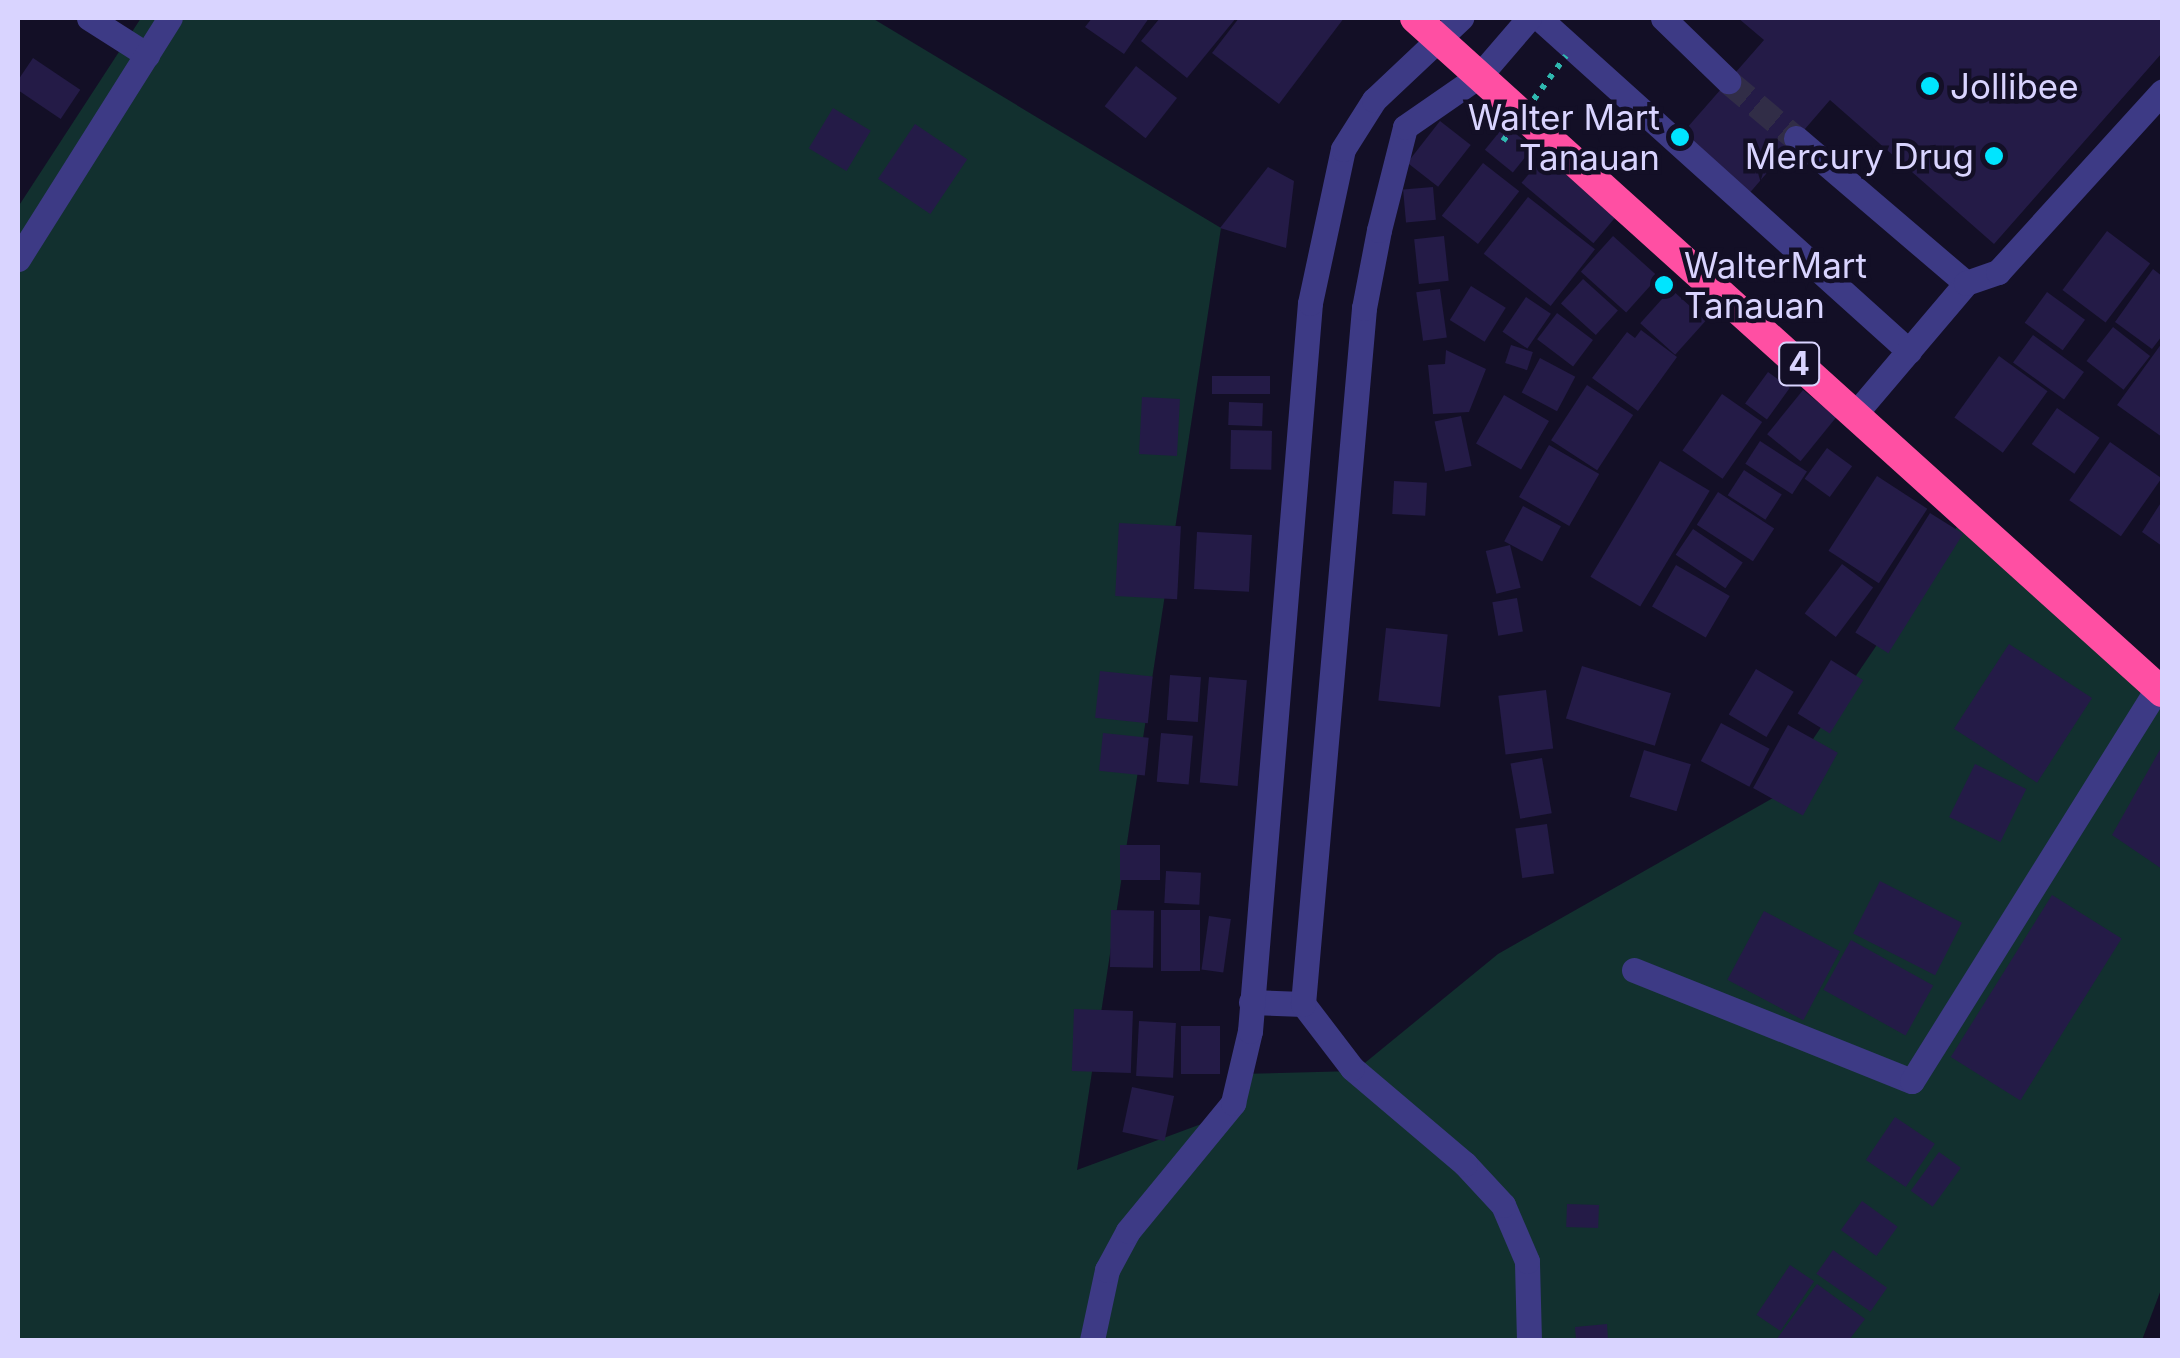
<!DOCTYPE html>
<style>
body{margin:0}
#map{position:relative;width:2180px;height:1358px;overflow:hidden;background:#130f26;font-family:Inter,sans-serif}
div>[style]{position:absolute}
.green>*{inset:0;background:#12302f}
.building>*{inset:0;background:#241b47;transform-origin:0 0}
.minor-tunnel>*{height:25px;margin-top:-12.5px;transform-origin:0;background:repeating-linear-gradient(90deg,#312d47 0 25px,transparent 0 37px)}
.minor>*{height:25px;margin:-12.5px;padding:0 12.5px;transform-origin:12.5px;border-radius:12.5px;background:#3d3a85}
.highway>*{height:30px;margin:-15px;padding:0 15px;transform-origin:15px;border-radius:15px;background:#ff4fa3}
.path-bridge>*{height:6px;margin-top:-3px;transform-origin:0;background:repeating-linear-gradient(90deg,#2fb8b0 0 5px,transparent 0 13px)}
.dots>*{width:28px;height:28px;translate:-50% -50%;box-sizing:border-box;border:5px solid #130f26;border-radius:50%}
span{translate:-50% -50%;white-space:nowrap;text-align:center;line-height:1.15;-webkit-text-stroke:9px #130f26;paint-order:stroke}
.shield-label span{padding:2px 8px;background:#130f26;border:2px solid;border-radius:8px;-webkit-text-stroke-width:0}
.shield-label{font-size:32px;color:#d9d4ff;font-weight:700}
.poi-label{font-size:35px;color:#d9d4ff}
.left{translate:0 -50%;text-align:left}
.right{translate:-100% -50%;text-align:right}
.frame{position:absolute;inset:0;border:20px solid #d9d4ff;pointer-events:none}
</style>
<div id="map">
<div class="green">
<i style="clip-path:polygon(141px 18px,872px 18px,1221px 228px,1077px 1170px,1223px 1116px,1239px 1074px,1355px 1071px,1498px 954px,1773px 798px,1965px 515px,2162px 690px,2162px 1287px,2142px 1340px,18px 1340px,18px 207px)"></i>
</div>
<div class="building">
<i style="clip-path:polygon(1092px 18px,1149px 18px,1124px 54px,1085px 27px)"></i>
<i style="clip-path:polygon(1160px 18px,1236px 18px,1187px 78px,1141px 41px)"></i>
<i style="clip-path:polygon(1239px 18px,1344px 18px,1279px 104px,1212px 53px)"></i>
<i style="clip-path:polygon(1738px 18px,2162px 18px,2162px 53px,1994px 244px,1830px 100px,1747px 196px,1679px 137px,1764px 40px)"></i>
<i style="left:33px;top:58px;width:57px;height:35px;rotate:34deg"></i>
<i style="left:1136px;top:66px;width:52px;height:51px;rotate:38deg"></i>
<i style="left:833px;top:108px;width:44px;height:47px;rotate:31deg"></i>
<i style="left:1440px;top:121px;width:39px;height:53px;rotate:38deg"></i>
<i style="left:915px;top:124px;width:63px;height:66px;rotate:34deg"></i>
<i style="left:1505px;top:125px;width:36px;height:32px;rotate:39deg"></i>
<i style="left:1544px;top:156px;width:94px;height:35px;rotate:40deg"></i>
<i style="left:1483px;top:163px;width:46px;height:67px;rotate:38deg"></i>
<i style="clip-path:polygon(1268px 167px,1294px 181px,1286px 248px,1220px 228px)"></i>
<i style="left:1433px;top:187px;width:33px;height:30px;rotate:85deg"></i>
<i style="left:1528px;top:197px;width:85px;height:72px;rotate:38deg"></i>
<i style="left:2107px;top:231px;width:54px;height:74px;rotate:37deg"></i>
<i style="left:1444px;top:236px;width:45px;height:30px;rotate:84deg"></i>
<i style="left:1613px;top:236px;width:61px;height:48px;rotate:42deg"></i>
<i style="clip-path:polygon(2153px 269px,2162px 276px,2162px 336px,2152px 349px,2115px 322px)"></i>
<i style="left:1583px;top:279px;width:47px;height:33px;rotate:42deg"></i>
<i style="left:1471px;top:286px;width:41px;height:40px;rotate:32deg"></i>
<i style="left:1440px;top:289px;width:49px;height:24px;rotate:82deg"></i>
<i style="left:1671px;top:289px;width:47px;height:46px;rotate:42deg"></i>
<i style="left:2047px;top:292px;width:47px;height:38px;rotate:36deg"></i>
<i style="left:1526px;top:297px;width:30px;height:42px;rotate:34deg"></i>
<i style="left:1557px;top:313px;width:45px;height:33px;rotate:37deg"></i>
<i style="left:2113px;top:327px;width:47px;height:43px;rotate:38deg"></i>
<i style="clip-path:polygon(1641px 330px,1677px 357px,1638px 411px,1592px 378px,1627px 332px,1635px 338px)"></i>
<i style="left:2033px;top:335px;width:63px;height:34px;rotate:36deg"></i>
<i style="clip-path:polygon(2162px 343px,2162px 437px,2117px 405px)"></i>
<i style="left:1511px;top:345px;width:23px;height:19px;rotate:18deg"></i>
<i style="clip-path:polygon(1446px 350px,1486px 369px,1469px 412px,1433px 414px,1428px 365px,1445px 364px)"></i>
<i style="left:1999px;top:356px;width:60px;height:76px;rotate:36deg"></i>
<i style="left:1540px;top:358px;width:40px;height:39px;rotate:28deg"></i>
<i style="left:1768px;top:372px;width:27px;height:39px;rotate:36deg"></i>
<i style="left:1270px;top:376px;width:18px;height:58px;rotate:90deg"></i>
<i style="left:1587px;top:385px;width:55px;height:66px;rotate:33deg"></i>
<i style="left:1803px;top:390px;width:43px;height:57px;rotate:39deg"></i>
<i style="left:1722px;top:394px;width:49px;height:69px;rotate:35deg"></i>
<i style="left:1504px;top:395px;width:52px;height:56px;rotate:30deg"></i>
<i style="left:1142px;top:397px;width:38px;height:57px;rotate:3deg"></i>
<i style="left:1229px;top:402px;width:34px;height:23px;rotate:2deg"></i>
<i style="left:2057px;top:408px;width:52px;height:44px;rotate:35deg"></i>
<i style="left:1461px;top:416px;width:51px;height:27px;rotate:78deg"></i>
<i style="left:1231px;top:430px;width:41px;height:39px;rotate:1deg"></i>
<i style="left:1760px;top:441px;width:56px;height:27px;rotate:33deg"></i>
<i style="left:2110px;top:442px;width:63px;height:71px;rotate:35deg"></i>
<i style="left:1549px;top:445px;width:58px;height:60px;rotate:30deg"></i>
<i style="left:1827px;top:448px;width:31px;height:38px;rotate:36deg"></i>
<i style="left:1660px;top:461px;width:58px;height:135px;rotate:31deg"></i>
<i style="left:1744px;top:470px;width:45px;height:30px;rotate:33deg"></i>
<i style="left:1877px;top:476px;width:60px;height:89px;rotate:33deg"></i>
<i style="left:1394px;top:481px;width:33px;height:33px;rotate:3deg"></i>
<i style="left:1718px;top:492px;width:67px;height:39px;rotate:33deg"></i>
<i style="clip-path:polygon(2162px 501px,2162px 546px,2142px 532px)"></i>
<i style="left:1523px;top:506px;width:43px;height:40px;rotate:28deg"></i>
<i style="left:1930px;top:513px;width:39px;height:141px;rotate:32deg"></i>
<i style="left:1119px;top:523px;width:62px;height:73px;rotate:3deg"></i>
<i style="left:1693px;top:529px;width:60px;height:31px;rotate:34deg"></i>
<i style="left:1197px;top:532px;width:55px;height:57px;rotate:3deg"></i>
<i style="left:1510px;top:545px;width:44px;height:25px;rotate:76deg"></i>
<i style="left:1842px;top:564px;width:39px;height:62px;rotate:37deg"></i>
<i style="left:1676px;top:565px;width:62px;height:48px;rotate:30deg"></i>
<i style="left:1517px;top:598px;width:34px;height:25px;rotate:80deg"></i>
<i style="left:1386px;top:628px;width:62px;height:73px;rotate:6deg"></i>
<i style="left:2009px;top:644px;width:99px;height:101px;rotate:33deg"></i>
<i style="left:1831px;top:660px;width:38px;height:63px;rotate:32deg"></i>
<i style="left:1582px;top:666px;width:93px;height:55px;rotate:17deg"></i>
<i style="left:1756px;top:669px;width:44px;height:53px;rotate:31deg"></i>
<i style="left:1100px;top:671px;width:53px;height:47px;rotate:6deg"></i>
<i style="left:1170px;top:675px;width:31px;height:45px;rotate:4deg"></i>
<i style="left:1209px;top:677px;width:38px;height:106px;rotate:5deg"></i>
<i style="left:1546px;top:690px;width:59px;height:48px;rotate:83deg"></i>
<i style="left:1721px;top:723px;width:55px;height:43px;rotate:28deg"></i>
<i style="left:1788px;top:725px;width:57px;height:72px;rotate:29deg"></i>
<i style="left:1103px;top:733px;width:46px;height:38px;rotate:6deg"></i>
<i style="left:1161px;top:733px;width:32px;height:49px;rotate:5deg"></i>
<i style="clip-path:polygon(2162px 746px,2162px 869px,2112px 835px)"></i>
<i style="left:1644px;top:750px;width:49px;height:49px;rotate:17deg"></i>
<i style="left:1542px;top:758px;width:56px;height:32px;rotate:80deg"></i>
<i style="left:1975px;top:764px;width:57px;height:59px;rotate:26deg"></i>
<i style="left:1547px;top:824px;width:50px;height:32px;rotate:82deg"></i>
<i style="left:1120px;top:845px;width:40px;height:35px"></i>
<i style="left:1166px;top:871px;width:35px;height:32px;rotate:3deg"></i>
<i style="left:1880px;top:881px;width:92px;height:59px;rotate:27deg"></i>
<i style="left:2052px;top:895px;width:82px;height:191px;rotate:32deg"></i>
<i style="left:1111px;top:910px;width:43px;height:57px;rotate:1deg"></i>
<i style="left:1161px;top:910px;width:39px;height:61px"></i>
<i style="left:1764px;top:911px;width:86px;height:78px;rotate:28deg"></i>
<i style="left:1209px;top:916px;width:22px;height:54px;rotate:8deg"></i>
<i style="left:1851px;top:940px;width:94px;height:57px;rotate:29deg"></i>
<i style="left:1074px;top:1009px;width:59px;height:62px;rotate:2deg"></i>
<i style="left:1139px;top:1021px;width:37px;height:55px;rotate:3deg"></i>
<i style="left:1181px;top:1026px;width:39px;height:48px"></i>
<i style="left:1132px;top:1087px;width:43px;height:46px;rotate:12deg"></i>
<i style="left:1895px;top:1117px;width:48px;height:52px;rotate:34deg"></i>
<i style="left:1939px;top:1152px;width:27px;height:48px;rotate:36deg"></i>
<i style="left:1862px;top:1201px;width:44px;height:36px;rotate:36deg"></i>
<i style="left:1567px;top:1204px;width:32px;height:23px;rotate:2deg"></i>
<i style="left:1833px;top:1250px;width:66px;height:29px;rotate:35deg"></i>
<i style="left:1790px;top:1265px;width:29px;height:60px;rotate:34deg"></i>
<i style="clip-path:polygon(1817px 1284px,1865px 1319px,1849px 1340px,1776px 1340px)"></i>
<i style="clip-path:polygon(1607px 1324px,1608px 1340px,1576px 1340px,1575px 1327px)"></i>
</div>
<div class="minor-tunnel">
<i style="left:1728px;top:81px;width:89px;rotate:40deg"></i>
</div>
<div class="minor">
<i style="left:89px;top:18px;width:69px;rotate:32.5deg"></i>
<i style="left:1539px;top:18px;width:498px;rotate:42deg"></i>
<i style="left:1663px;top:18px;width:91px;rotate:44.1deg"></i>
<i style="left:1796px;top:138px;width:223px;rotate:40.5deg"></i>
<i style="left:18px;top:259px;width:285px;rotate:-57.8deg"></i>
<i style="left:1855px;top:414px;width:172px;rotate:-49.7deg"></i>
<i style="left:1966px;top:283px;width:34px;rotate:-19deg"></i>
<i style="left:1998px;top:272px;width:244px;rotate:-47.7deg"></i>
<i style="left:1634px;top:970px;width:299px;rotate:21.8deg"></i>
<i style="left:1912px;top:1081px;width:464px;rotate:-58deg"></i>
<i style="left:1251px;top:1002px;width:52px;rotate:2.2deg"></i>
<i style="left:1092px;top:1340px;width:72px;rotate:-77.9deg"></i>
<i style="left:1107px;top:1270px;width:44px;rotate:-61.7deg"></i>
<i style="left:1128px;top:1231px;width:166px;rotate:-50.6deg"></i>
<i style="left:1233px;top:1103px;width:74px;rotate:-76.7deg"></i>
<i style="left:1250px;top:1031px;width:730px;rotate:-85.29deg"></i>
<i style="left:1310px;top:303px;width:157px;rotate:-77.9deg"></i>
<i style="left:1343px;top:149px;width:58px;rotate:-57.7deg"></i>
<i style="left:1374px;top:100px;width:120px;rotate:-43.3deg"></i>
<i style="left:1529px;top:1340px;width:79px;rotate:-91.5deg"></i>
<i style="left:1527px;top:1261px;width:61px;rotate:-113.2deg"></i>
<i style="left:1503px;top:1205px;width:56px;rotate:-132.8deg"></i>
<i style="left:1465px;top:1164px;width:148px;rotate:-139.7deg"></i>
<i style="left:1352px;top:1068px;width:81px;rotate:-127.4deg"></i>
<i style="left:1303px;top:1004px;width:699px;rotate:-84.99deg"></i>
<i style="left:1364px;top:308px;width:79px;rotate:-79.1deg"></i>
<i style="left:1379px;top:230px;width:106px;rotate:-75.8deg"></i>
<i style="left:1405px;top:127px;width:91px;rotate:-34.7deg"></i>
<i style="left:1480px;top:75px;width:75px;rotate:-49.3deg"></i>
</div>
<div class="highway">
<i style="left:1415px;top:18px;width:1006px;rotate:42.06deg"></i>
</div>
<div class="path-bridge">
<i style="left:1503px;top:141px;width:106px;rotate:-53.5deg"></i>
</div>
<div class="dots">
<i style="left:1930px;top:86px;background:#00e5ff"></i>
<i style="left:1680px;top:137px;background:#00e5ff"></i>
<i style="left:1994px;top:156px;background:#00e5ff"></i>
<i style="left:1664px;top:285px;background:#00e5ff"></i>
</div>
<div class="shield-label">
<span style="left:1799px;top:364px">4</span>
</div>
<div class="poi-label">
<span class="left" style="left:1950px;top:86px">Jollibee</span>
<span class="right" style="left:1660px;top:137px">Walter Mart<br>Tanauan</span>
<span class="right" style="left:1974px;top:156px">Mercury Drug</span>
<span class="left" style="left:1684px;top:285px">WalterMart<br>Tanauan</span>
</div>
<div class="frame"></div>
</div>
